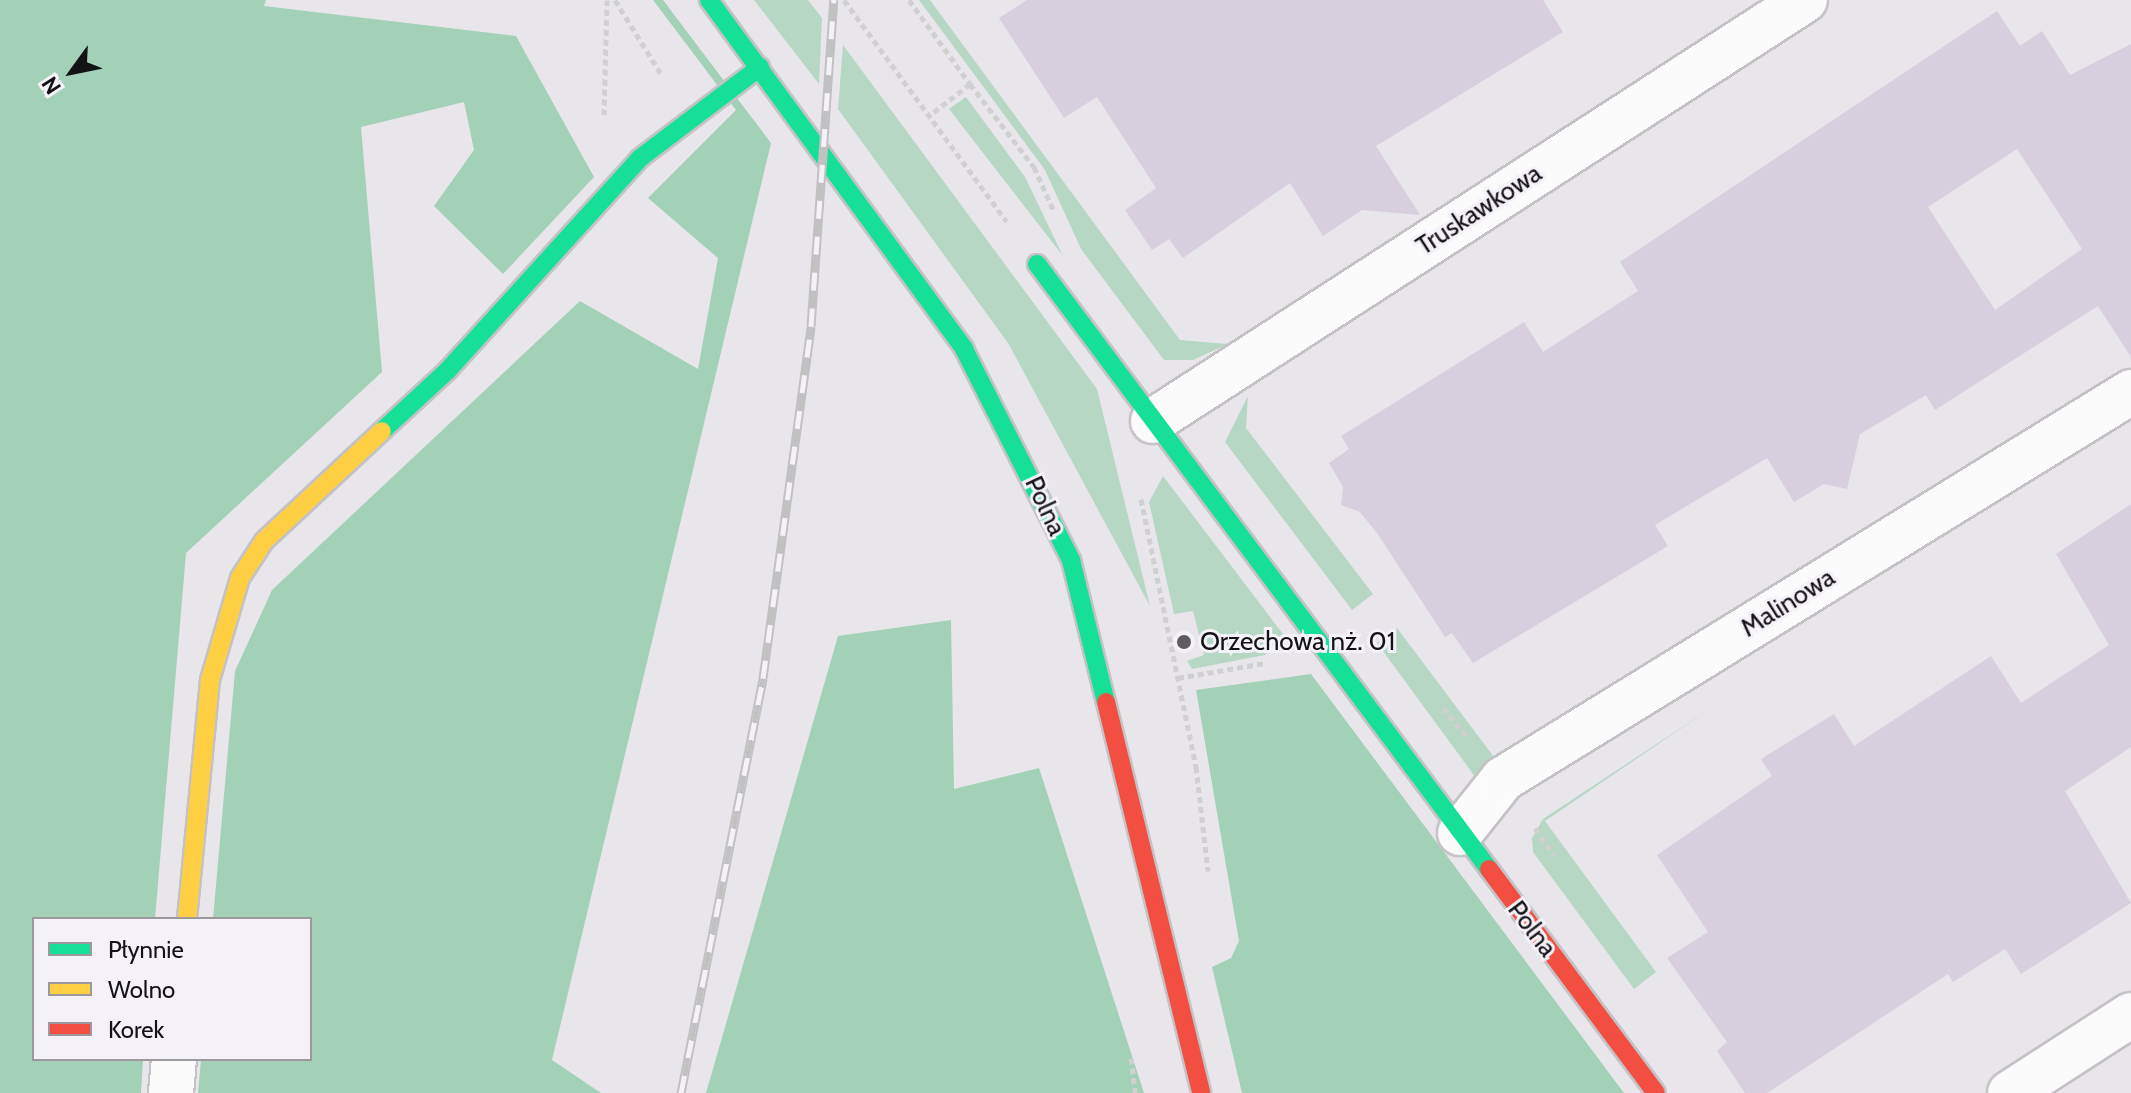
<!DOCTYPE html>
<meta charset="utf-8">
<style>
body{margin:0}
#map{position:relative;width:2131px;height:1093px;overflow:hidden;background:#e8e6ea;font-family:Cabin,sans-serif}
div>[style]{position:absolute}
.green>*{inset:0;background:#b7d7c5}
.forest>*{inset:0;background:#a3d1b8}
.building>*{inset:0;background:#d7cede}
.path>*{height:5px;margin-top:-2.5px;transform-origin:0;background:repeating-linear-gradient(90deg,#d0d0d0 0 6px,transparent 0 10px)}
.roads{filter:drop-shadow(2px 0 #c4c2c5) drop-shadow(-2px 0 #c4c2c5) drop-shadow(0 2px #c4c2c5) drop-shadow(0 -2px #c4c2c5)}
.street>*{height:44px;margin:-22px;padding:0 22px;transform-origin:22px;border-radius:22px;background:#fcfbfc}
.fast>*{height:18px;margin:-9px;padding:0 9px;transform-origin:9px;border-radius:9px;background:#16e098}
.slow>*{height:18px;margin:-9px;padding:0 9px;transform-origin:9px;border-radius:9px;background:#ffcf43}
.jam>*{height:18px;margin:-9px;padding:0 9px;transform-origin:9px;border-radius:9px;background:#f24e42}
.rail>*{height:9px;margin-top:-4.5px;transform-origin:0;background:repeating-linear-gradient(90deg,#f5f1f9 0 18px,#c2c1c2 0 36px);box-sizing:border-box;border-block:2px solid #c2c1c2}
.dots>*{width:22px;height:22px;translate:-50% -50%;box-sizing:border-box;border:4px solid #f5f1f9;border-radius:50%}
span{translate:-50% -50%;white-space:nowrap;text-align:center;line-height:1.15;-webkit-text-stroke:6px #f5f1f9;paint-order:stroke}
.street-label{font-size:26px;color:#131215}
.poi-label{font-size:26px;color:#131215}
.left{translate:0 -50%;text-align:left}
.legend{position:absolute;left:32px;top:917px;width:280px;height:144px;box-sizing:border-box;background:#f5f1f9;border:2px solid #9b989e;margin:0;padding:10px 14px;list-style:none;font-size:24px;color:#131215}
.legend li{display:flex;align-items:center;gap:16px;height:40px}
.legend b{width:40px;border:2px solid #9b989e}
.north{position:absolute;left:32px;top:32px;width:80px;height:80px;-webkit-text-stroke:6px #f5f1f9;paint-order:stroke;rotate:237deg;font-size:22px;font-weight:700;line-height:32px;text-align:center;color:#131215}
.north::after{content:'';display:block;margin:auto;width:28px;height:36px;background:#131215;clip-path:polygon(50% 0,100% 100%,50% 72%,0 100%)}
</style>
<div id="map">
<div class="green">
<i style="clip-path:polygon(754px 0,808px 0,822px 18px,819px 84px)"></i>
<i style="clip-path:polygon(919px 0,930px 0,1180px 340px,1228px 344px,1193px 360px,1164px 360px,1081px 249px,1045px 170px)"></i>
<i style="clip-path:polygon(843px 45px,1097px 389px,1150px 606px,1008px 343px,838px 109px)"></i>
<i style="clip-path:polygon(966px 97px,1025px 177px,1063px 256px,949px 109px)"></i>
<i style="clip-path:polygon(1248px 396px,1246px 428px,1373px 594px,1352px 610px,1225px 442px)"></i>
<i style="clip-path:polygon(1163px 476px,1283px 634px,1265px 655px,1192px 669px,1187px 661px,1204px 655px,1193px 611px,1174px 614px,1149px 502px)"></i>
<i style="clip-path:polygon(1397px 628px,1509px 777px,1476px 778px,1377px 643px)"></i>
<i style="clip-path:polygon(1711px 708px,1545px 821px,1656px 972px,1634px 989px,1533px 852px,1532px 838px,1543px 819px)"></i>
</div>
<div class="forest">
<i style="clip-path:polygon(0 0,266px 0,264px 6px,516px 36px,594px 177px,503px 274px,434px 206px,474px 150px,464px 102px,361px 127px,382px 372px,186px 553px,155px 919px,34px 919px,34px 1059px,143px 1059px,141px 1093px,0 1093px)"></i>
<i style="clip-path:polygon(653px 0,663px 0,771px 143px,552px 1060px,601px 1093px,198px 1093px,201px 1059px,310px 1059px,310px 919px,213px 919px,235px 671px,272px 590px,580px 301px,698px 369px,718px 258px,648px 198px,736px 110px)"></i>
<i style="clip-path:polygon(951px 620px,954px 789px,1039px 768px,1144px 1093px,706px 1093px,838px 636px)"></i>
<i style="clip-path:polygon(1311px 674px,1624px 1093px,1242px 1093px,1212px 967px,1231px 958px,1239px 941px,1196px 690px)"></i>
</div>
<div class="building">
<i style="clip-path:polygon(1027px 0,1543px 0,1563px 32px,1376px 146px,1420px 215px,1362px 210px,1323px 236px,1290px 183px,1183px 258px,1169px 239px,1152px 250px,1125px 210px,1156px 188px,1097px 97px,1064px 118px,999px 18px)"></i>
<i style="clip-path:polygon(evenodd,1997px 11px,2020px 46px,2042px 31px,2070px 75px,2131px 44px,2131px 357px,2098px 306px,1935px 410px,1926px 395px,1860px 434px,1847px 489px,1824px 484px,1794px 502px,1767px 458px,1655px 525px,1668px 546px,1473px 663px,1452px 633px,1445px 637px,1377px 533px,1360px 512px,1341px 505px,1343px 487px,1329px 463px,1349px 449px,1341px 436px,1524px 322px,1543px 352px,1638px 291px,1620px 262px,1997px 11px,2017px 149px,2082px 249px,1995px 310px,1928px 207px,2017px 149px)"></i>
<i style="clip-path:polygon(2131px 504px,2131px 747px,2065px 791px,2131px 903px,2021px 974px,2005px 949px,1953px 982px,1948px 974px,1767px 1093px,1745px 1093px,1717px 1051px,1727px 1042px,1667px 958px,1708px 932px,1657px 855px,1772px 776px,1761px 759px,1834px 714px,1854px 746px,1991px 656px,2021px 703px,2109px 645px,2056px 554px)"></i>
</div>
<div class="path">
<i style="left:615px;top:0;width:87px;rotate:58.1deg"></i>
<i style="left:844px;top:0;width:275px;rotate:53.7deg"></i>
<i style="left:909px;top:0;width:104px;rotate:54deg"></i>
<i style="left:970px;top:84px;width:51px;rotate:142.2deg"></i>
<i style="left:970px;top:84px;width:105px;rotate:52.4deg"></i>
<i style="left:1034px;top:167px;width:46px;rotate:65.7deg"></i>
<i style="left:604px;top:115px;width:115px;rotate:-88.5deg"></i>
<i style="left:1141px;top:499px;width:274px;rotate:78.4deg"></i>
<i style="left:1196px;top:767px;width:105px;rotate:83.4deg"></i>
<i style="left:1178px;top:678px;width:88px;rotate:-9.8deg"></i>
<i style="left:1443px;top:708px;width:38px;rotate:50deg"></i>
<i style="left:1535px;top:828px;width:34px;rotate:56deg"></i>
<i style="left:1131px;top:1058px;width:35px;rotate:83deg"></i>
</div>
<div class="roads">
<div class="street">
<i style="left:1153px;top:421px;width:776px;rotate:-32.85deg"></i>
<i style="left:1460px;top:833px;width:69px;rotate:-51.5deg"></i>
<i style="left:1503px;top:779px;width:738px;rotate:-31.64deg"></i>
<i style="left:171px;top:1093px;width:34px;rotate:-85deg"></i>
<i style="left:2010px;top:1093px;width:144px;rotate:-32.8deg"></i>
</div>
<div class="fast">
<i style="left:709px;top:0;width:432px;rotate:53.8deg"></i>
<i style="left:964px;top:349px;width:237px;rotate:63.1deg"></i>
<i style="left:1071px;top:560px;width:146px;rotate:76.2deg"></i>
<i style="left:1037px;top:264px;width:755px;rotate:53.24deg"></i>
<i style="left:382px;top:431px;width:90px;rotate:-42.7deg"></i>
<i style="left:448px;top:370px;width:285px;rotate:-47.8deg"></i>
<i style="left:639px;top:159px;width:152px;rotate:-37.2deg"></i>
</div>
<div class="slow">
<i style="left:187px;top:919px;width:240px;rotate:-84.5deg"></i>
<i style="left:210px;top:680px;width:106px;rotate:-73.6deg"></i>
<i style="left:240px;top:578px;width:44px;rotate:-57deg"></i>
<i style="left:264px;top:541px;width:161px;rotate:-43deg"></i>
</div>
<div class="jam">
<i style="left:1106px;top:702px;width:402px;rotate:76.3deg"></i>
<i style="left:1489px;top:869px;width:279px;rotate:53.3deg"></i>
</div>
</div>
<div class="rail">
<i style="left:681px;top:1093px;width:423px;rotate:-78.8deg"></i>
<i style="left:763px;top:678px;width:355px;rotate:-82.2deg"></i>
<i style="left:811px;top:326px;width:327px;rotate:-86deg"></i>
</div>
<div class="dots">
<i style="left:1184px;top:642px;background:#5e5c60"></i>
</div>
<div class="street-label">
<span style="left:1479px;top:210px;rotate:-33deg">Truskawkowa</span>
<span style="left:1045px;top:506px;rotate:65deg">Polna</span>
<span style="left:1788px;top:603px;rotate:-32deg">Malinowa</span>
<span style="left:1532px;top:929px;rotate:53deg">Polna</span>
</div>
<div class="poi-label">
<span class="left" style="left:1200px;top:642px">Orzechowa nż. 01</span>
</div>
<ul class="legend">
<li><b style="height:10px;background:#16e098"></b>Płynnie</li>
<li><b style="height:10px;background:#ffcf43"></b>Wolno</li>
<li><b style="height:10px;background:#f24e42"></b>Korek</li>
</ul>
<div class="north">N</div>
</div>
